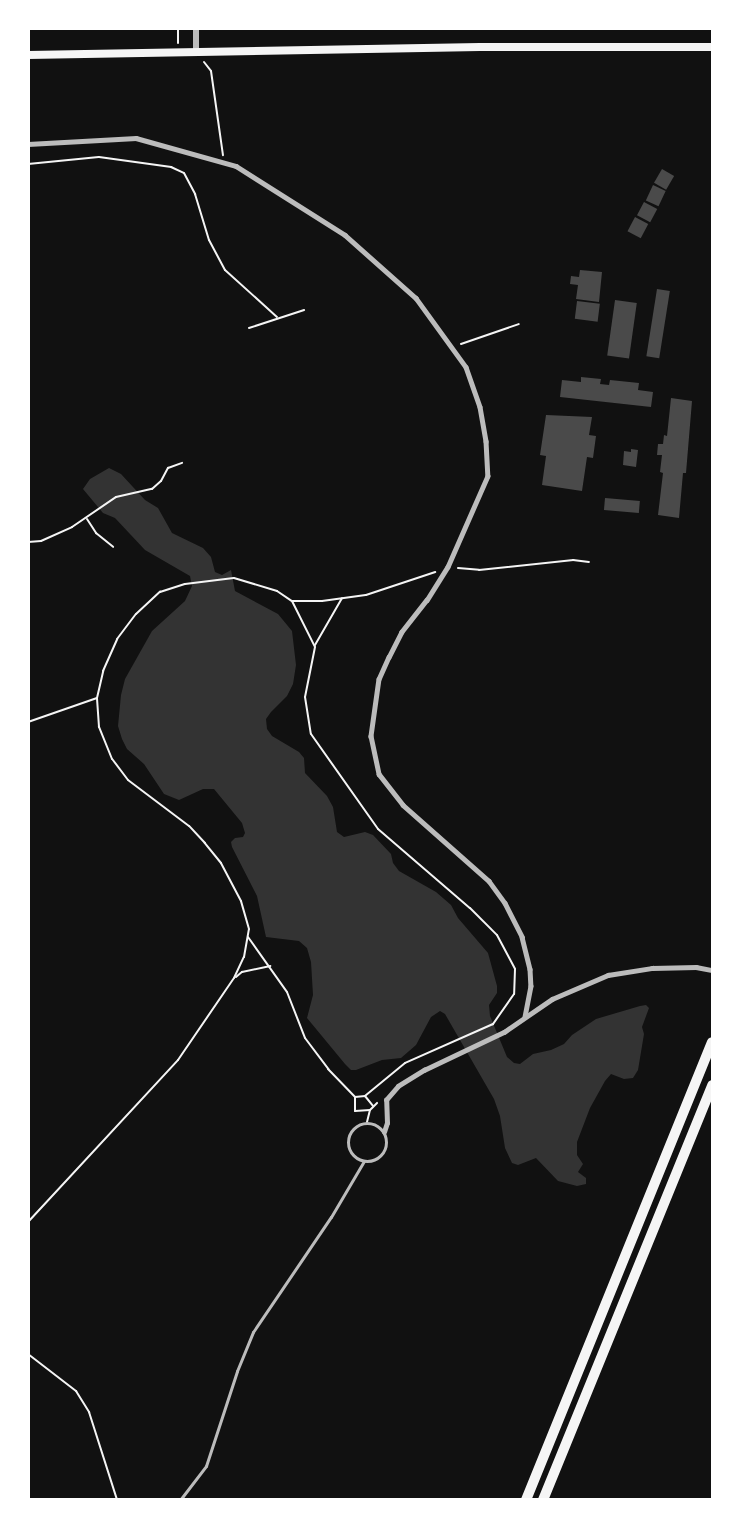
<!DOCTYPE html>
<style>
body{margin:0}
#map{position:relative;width:741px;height:1528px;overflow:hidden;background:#111;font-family:"Varela Round",sans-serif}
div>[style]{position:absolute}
.water>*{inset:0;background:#333}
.building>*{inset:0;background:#4a4a4a;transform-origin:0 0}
.path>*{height:2px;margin:-1px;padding:0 1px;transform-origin:1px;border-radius:1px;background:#f5f5f5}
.service>*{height:3px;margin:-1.5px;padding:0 1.5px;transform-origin:1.5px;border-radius:1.5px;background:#bcbcbc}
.service>.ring{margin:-1.5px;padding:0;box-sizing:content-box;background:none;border:3px solid #bcbcbc;border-radius:50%}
.pedestrian>*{height:4.5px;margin:-2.25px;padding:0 2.25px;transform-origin:2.25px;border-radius:2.25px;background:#bcbcbc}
.minor>*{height:6px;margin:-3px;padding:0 3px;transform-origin:3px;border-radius:3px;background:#bcbcbc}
.secondary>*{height:8px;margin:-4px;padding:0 4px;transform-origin:4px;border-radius:4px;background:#f5f5f5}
.trunk>*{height:10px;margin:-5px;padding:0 5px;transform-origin:5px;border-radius:5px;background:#f5f5f5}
span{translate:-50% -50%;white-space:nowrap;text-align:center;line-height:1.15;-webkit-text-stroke:6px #fff;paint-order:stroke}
.frame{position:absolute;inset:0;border:30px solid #fff;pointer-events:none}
</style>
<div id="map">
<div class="water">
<i style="clip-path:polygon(109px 468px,121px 474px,145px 500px,158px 508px,172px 533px,203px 548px,211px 557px,215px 572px,222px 575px,231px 570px,235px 591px,278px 614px,292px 631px,296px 665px,293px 684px,287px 696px,271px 712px,266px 719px,267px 729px,272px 736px,299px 752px,304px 758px,305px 773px,327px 796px,333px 807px,337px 832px,344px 837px,365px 832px,373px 835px,391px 854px,393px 863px,399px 871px,436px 892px,451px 905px,458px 918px,488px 953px,497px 986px,497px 993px,489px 1005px,490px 1016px,507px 1057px,514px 1063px,520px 1064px,533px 1054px,551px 1050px,564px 1044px,572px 1035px,596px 1019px,640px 1006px,646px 1005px,649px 1008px,642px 1027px,644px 1034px,638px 1070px,633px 1078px,624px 1079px,611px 1074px,605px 1081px,590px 1108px,577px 1142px,577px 1155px,583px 1164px,578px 1172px,586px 1178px,586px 1184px,577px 1186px,558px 1181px,536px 1158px,518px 1165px,512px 1163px,505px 1148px,500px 1116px,494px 1099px,445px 1014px,440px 1011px,431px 1017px,416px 1045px,401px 1058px,382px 1060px,356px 1070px,351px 1070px,345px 1064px,307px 1018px,313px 995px,311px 962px,307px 948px,299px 941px,266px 937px,257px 896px,232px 847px,231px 842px,235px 838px,243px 837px,245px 833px,242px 823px,214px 789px,203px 789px,179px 800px,164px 794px,144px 764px,127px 749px,122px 739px,118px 726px,121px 695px,125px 679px,152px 631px,185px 601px,192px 586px,190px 576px,145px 550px,115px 518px,103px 513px,83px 489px,90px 479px)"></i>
</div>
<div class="building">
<i style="left:662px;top:169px;width:14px;height:16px;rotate:30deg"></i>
<i style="left:653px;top:185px;width:14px;height:17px;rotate:25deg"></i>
<i style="left:644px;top:202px;width:15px;height:15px;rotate:28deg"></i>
<i style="left:635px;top:217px;width:15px;height:16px;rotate:28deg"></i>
<i style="clip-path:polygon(580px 270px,602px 272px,599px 302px,576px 299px,578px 285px,570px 284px,571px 276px,579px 277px)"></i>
<i style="left:657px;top:289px;width:13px;height:68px;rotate:9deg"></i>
<i style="left:615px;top:300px;width:22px;height:56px;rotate:8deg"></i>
<i style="left:577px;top:301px;width:23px;height:18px;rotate:7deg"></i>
<i style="clip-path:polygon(581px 377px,601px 379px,600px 384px,609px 385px,610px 380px,639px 383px,638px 390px,653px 392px,651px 407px,560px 397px,562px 380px,581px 382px)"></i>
<i style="clip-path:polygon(671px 398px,692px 401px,686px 473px,683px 473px,679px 518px,658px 515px,663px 473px,660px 472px,662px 455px,657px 455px,658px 444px,663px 444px,664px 435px,667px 436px)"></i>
<i style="clip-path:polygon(546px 415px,592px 417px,589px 435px,596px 436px,593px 458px,587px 457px,582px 491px,542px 485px,546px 456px,540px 455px)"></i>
<i style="clip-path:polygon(631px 449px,638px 450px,636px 467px,623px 465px,624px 451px,631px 452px)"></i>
<i style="left:605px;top:498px;width:35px;height:12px;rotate:5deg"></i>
</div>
<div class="path">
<i style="left:178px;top:43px;width:15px;rotate:-90deg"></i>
<i style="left:204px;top:62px;width:11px;rotate:52deg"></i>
<i style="left:211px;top:71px;width:85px;rotate:81.9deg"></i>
<i style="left:28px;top:164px;width:71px;rotate:-5.6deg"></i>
<i style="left:99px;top:157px;width:73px;rotate:7.9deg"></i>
<i style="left:171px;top:167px;width:14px;rotate:25deg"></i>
<i style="left:184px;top:173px;width:24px;rotate:62deg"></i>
<i style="left:195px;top:194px;width:48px;rotate:73.1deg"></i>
<i style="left:209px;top:240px;width:34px;rotate:62deg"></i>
<i style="left:225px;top:270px;width:70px;rotate:42.1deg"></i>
<i style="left:249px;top:328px;width:58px;rotate:-18.1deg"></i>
<i style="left:461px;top:344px;width:61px;rotate:-19deg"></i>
<i style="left:87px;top:519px;width:17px;rotate:57deg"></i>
<i style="left:96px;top:533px;width:22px;rotate:39deg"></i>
<i style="left:28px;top:542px;width:13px;rotate:-4deg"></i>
<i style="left:41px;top:541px;width:34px;rotate:-24deg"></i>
<i style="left:72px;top:527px;width:53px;rotate:-34.3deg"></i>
<i style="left:116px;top:497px;width:37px;rotate:-13deg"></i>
<i style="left:152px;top:489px;width:12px;rotate:-42deg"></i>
<i style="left:161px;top:481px;width:15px;rotate:-62deg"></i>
<i style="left:168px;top:468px;width:15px;rotate:-20deg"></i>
<i style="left:458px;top:568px;width:21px;rotate:5deg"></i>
<i style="left:479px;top:570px;width:95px;rotate:-6.1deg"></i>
<i style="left:573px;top:560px;width:16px;rotate:7deg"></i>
<i style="left:292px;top:601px;width:51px;rotate:63.4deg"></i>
<i style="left:315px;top:647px;width:51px;rotate:101.3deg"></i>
<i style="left:305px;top:697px;width:37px;rotate:81deg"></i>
<i style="left:311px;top:734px;width:116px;rotate:54.8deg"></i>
<i style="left:378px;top:829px;width:121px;rotate:40.7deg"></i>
<i style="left:470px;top:908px;width:38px;rotate:45deg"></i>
<i style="left:497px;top:935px;width:38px;rotate:62deg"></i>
<i style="left:515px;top:969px;width:25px;rotate:92deg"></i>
<i style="left:514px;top:994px;width:37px;rotate:125deg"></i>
<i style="left:493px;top:1024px;width:96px;rotate:156.1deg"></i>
<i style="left:405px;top:1063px;width:52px;rotate:140.5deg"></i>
<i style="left:365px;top:1096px;width:10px;rotate:174deg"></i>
<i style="left:315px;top:645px;width:54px;rotate:-60.1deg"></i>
<i style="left:28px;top:722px;width:73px;rotate:-19.2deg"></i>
<i style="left:248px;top:937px;width:67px;rotate:54.7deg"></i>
<i style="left:287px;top:992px;width:49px;rotate:68.6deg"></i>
<i style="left:305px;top:1038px;width:39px;rotate:53deg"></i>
<i style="left:328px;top:1069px;width:39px;rotate:46deg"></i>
<i style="left:236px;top:977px;width:8px;rotate:-40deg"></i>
<i style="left:242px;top:972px;width:29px;rotate:-12deg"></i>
<i style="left:365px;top:1096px;width:13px;rotate:51deg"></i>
<i style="left:355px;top:1097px;width:14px;rotate:90deg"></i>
<i style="left:355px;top:1111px;width:15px;rotate:-4deg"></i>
<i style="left:367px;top:1122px;width:12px;rotate:-76deg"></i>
<i style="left:370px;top:1110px;width:10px;rotate:-45deg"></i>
<i style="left:28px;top:1222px;width:221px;rotate:-47.2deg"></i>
<i style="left:178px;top:1060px;width:99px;rotate:-55.7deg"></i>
<i style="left:234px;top:978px;width:23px;rotate:-65deg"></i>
<i style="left:244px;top:957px;width:28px;rotate:-80deg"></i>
<i style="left:249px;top:929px;width:29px;rotate:-106deg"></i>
<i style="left:241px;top:901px;width:43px;rotate:-117.8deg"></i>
<i style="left:221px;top:863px;width:26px;rotate:-129deg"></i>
<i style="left:205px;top:843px;width:23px;rotate:-133deg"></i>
<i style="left:189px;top:826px;width:76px;rotate:-143deg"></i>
<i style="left:128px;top:780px;width:26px;rotate:-127deg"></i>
<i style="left:112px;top:759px;width:35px;rotate:-112deg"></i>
<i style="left:99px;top:727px;width:29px;rotate:-94deg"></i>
<i style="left:97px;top:698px;width:28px;rotate:-77deg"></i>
<i style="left:103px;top:671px;width:35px;rotate:-66deg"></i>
<i style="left:117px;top:639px;width:31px;rotate:-53deg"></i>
<i style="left:136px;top:614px;width:33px;rotate:-43deg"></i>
<i style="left:160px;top:592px;width:26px;rotate:-18deg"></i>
<i style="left:185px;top:584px;width:49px;rotate:-7deg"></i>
<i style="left:234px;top:578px;width:45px;rotate:16.8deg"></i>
<i style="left:277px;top:591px;width:18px;rotate:34deg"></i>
<i style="left:292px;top:601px;width:30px"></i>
<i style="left:322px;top:601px;width:44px;rotate:-7.8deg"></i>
<i style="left:366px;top:595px;width:73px;rotate:-18.4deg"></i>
<i style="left:28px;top:1354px;width:61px;rotate:37.6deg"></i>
<i style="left:76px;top:1391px;width:25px;rotate:58deg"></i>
<i style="left:89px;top:1412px;width:92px;rotate:72.3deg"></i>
</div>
<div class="service">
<i class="ring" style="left:348px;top:1123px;width:35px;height:35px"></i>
<i style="left:712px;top:1283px;width:7px;rotate:90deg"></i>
<i style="left:180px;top:1500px;width:43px;rotate:-52.6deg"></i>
<i style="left:206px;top:1466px;width:100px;rotate:-71.9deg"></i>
<i style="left:237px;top:1371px;width:42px;rotate:-67.7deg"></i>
<i style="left:253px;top:1332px;width:139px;rotate:-55.9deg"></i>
<i style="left:331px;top:1217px;width:65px;rotate:-59.5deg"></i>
</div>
<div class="pedestrian">
<i style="left:28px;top:144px;width:108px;rotate:-3.2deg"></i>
<i style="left:136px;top:138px;width:104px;rotate:15.6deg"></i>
<i style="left:236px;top:166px;width:129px;rotate:32.3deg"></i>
<i style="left:345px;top:235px;width:95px;rotate:41.6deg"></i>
<i style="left:416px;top:298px;width:85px;rotate:54.1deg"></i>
<i style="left:466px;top:367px;width:42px;rotate:70.7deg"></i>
<i style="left:480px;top:407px;width:35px;rotate:80deg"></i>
<i style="left:486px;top:441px;width:35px;rotate:87deg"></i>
<i style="left:488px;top:476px;width:99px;rotate:113.7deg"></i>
<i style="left:448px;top:567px;width:39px;rotate:122deg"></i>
<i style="left:427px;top:600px;width:41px;rotate:128deg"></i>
<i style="left:402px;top:632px;width:28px;rotate:117deg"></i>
<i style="left:389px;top:657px;width:24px;rotate:114deg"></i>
<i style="left:379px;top:679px;width:58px;rotate:98deg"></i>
<i style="left:371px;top:736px;width:39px;rotate:78deg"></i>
<i style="left:379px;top:774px;width:39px;rotate:52deg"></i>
<i style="left:403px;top:805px;width:115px;rotate:41.5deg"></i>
<i style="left:489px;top:881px;width:27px;rotate:54deg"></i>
<i style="left:505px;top:903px;width:38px;rotate:63deg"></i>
<i style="left:522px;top:937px;width:33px;rotate:76deg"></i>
<i style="left:530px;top:969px;width:17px;rotate:87deg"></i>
<i style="left:531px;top:986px;width:31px;rotate:101deg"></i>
<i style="left:384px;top:1132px;width:9px;rotate:-72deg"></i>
<i style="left:387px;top:1123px;width:23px;rotate:-92deg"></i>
<i style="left:386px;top:1100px;width:18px;rotate:-49deg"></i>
<i style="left:398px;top:1086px;width:31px;rotate:-32deg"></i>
<i style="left:424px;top:1070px;width:89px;rotate:-25.4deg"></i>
<i style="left:504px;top:1032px;width:58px;rotate:-34.5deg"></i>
<i style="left:552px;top:999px;width:61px;rotate:-23.2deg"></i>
<i style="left:608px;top:975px;width:45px;rotate:-9deg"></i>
<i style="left:652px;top:968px;width:44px;rotate:-1.3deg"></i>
<i style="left:696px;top:967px;width:16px;rotate:11deg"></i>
</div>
<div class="minor">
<i style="left:196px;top:28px;width:25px;rotate:90deg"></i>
</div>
<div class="secondary">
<i style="left:28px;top:55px;width:452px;rotate:-1deg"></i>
<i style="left:480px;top:47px;width:232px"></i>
</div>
<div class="trunk">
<i style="left:526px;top:1500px;width:494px;rotate:-67.9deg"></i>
<i style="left:543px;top:1500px;width:448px;rotate:-67.8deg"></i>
</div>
<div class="frame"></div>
</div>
